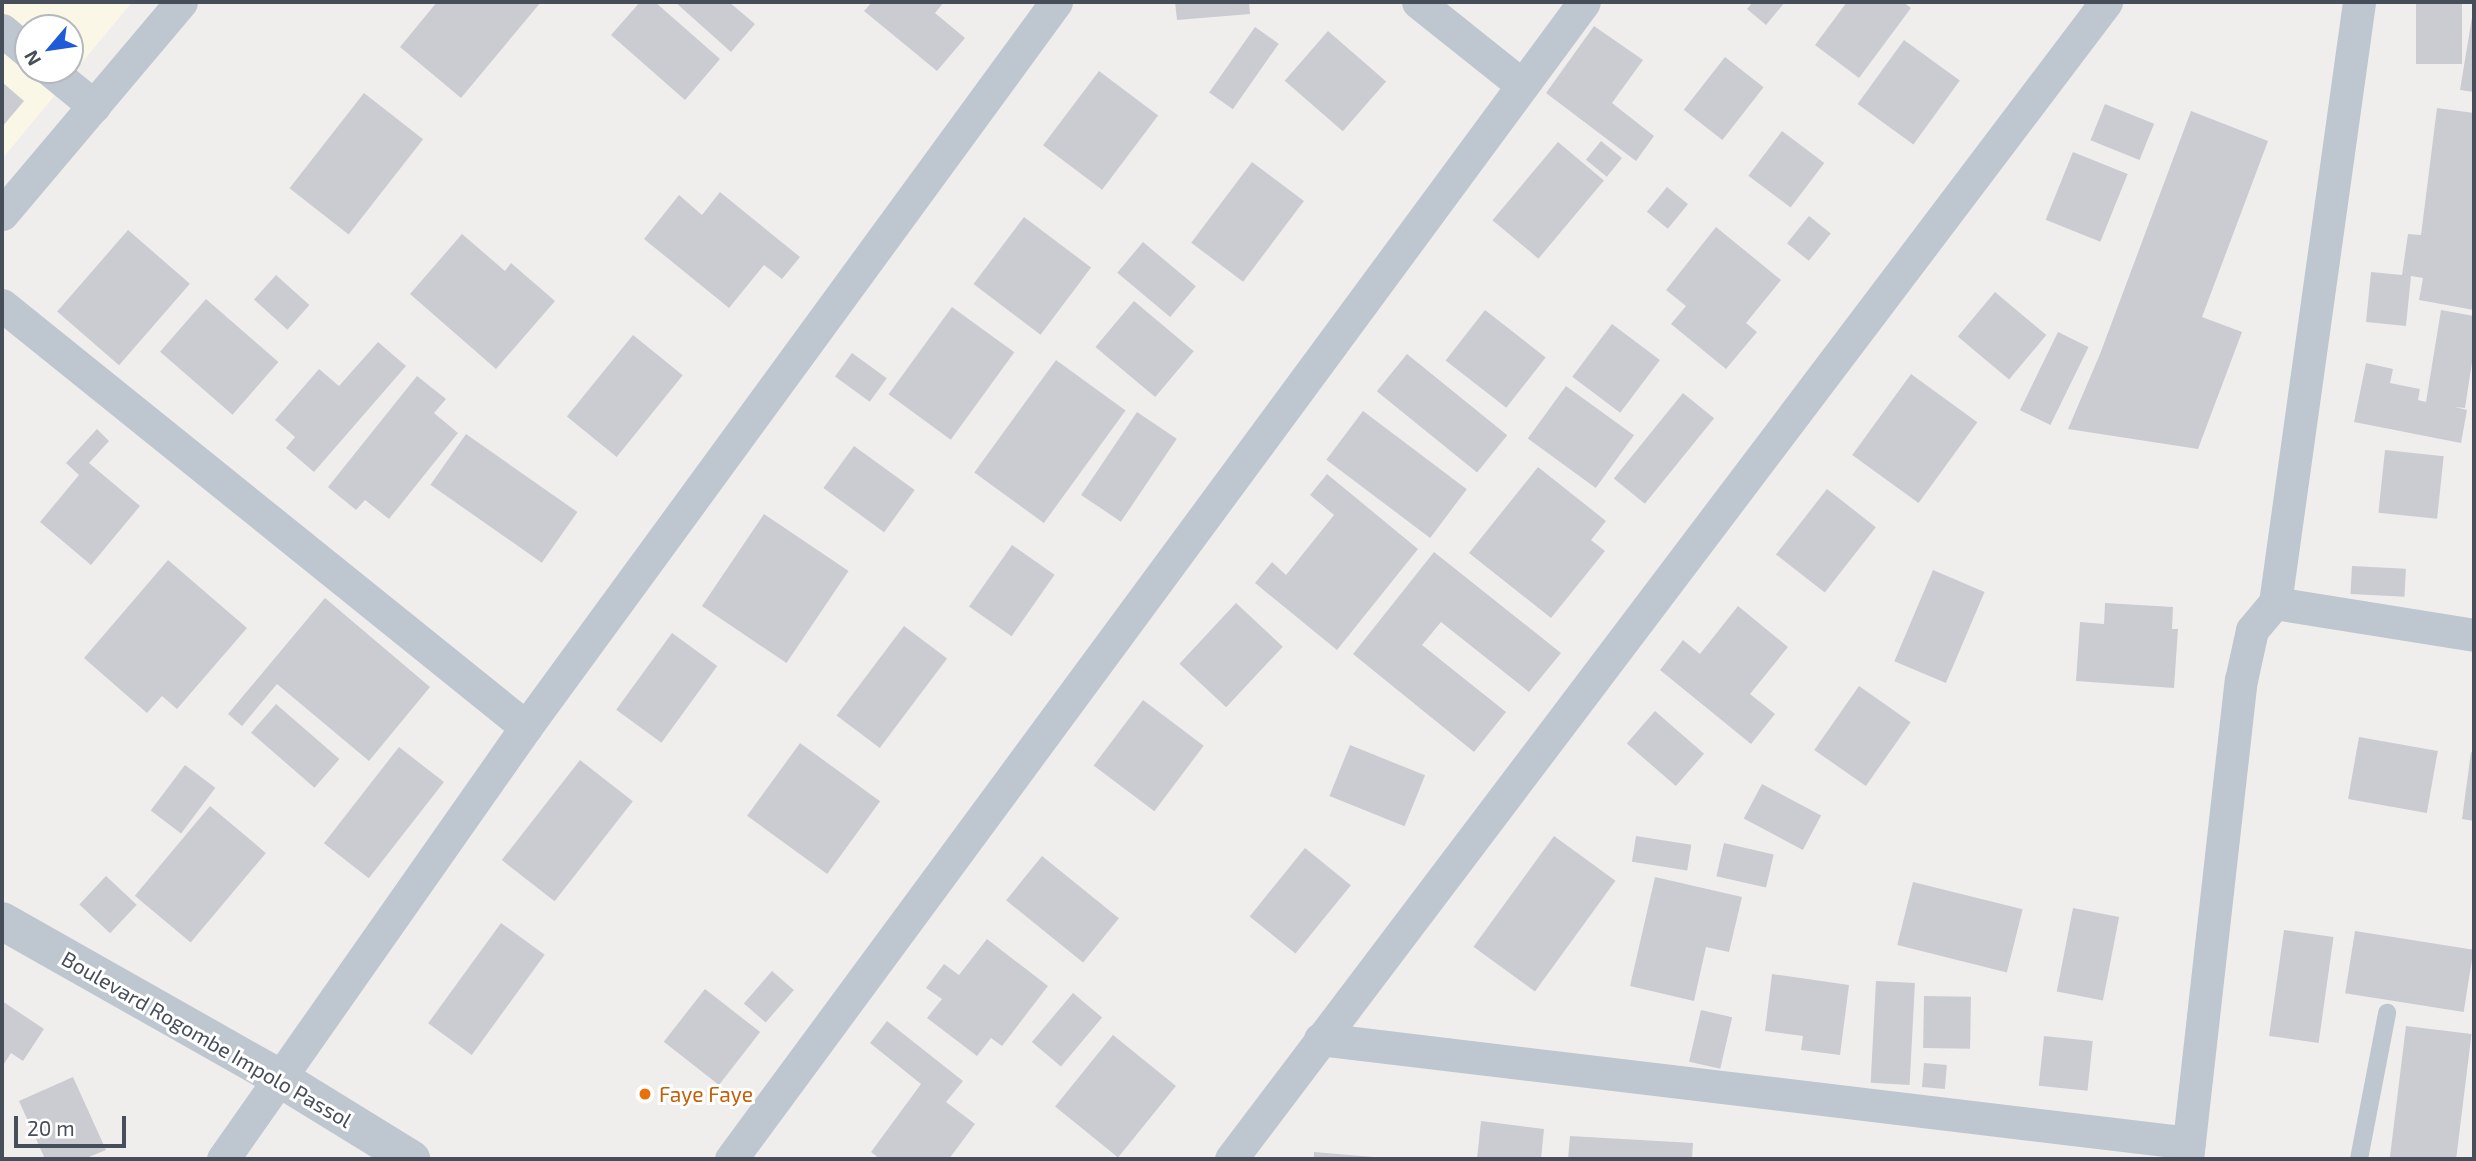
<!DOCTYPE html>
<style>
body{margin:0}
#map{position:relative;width:2476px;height:1161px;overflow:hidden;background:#f0eeed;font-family:"Exo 2",sans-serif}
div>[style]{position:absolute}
.commercial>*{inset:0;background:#fbf7e7}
.building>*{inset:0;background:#caccd2;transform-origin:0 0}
.service>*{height:18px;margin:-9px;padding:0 9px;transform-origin:9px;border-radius:9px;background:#bec6cf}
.minor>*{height:33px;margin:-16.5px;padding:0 16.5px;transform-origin:16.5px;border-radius:16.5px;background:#bec6cf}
.tertiary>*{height:38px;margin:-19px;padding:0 19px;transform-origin:19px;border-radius:19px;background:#bec6cf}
.dots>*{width:19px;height:19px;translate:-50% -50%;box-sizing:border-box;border:4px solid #fff;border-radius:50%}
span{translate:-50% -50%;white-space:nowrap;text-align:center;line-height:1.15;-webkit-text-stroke:6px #fff;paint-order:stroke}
.street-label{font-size:21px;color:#464e5a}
.food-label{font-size:21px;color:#c56008}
.left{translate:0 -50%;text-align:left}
.frame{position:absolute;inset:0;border:4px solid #464e5a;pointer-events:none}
.north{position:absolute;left:14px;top:14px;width:70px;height:70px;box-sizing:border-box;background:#fff;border:2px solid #b5b8bd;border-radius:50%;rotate:241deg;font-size:19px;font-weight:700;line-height:28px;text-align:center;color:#464e5a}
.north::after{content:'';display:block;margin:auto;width:24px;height:32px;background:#1f5ad8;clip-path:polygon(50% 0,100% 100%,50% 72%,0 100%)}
.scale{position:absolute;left:14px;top:1116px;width:112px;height:32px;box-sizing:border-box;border:4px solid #464e5a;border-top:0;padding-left:9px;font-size:21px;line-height:24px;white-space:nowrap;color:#464e5a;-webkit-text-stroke:5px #fff;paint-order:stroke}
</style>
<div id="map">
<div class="commercial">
<i style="clip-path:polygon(evenodd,2px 2px,132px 2px,2px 159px,2px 2px,28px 28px,70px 28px,70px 70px,28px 70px,28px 28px)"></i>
</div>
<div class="building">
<i style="clip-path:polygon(437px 2px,541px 2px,461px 98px,400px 47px)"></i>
<i style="clip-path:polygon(640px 2px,655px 2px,720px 59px,685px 100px,611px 35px)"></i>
<i style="clip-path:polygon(675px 2px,729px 2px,755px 24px,731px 52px)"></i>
<i style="clip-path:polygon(872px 2px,944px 2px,935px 13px,965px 38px,937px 71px,864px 11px)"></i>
<i style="clip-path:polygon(1175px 2px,1249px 2px,1250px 14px,1177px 20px)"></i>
<i style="clip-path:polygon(1753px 2px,1785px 2px,1766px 25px,1747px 9px)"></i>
<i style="clip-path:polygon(1847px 2px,1903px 2px,1911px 8px,1859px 78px,1815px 45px)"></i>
<i style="left:2416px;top:2px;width:46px;height:62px"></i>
<i style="clip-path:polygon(2473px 11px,2474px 12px,2474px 92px,2460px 90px)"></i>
<i style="clip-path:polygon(1594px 26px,1643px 60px,1612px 103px,1654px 136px,1636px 161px,1546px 93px)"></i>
<i style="left:1255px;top:27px;width:29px;height:80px;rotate:35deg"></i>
<i style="left:1328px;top:31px;width:77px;height:66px;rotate:41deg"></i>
<i style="left:1904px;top:40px;width:69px;height:79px;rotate:36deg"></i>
<i style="left:1725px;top:57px;width:49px;height:67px;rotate:38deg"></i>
<i style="left:1099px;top:71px;width:74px;height:93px;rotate:37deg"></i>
<i style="clip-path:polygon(2px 82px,24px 101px,2px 127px)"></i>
<i style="left:364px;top:93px;width:75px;height:121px;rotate:38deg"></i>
<i style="left:2105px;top:104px;width:53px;height:39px;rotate:22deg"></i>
<i style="clip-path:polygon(2437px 108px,2474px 113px,2474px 310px,2419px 300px,2423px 278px,2411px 276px,2406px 326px,2366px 322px,2371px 272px,2402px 275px,2408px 234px,2421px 235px)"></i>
<i style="clip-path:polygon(2191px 111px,2268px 141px,2202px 317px,2242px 332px,2198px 449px,2068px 429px,2100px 354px)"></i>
<i style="left:1782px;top:131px;width:53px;height:56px;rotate:37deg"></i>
<i style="left:1601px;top:141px;width:27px;height:24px;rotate:39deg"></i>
<i style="left:1558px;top:142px;width:60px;height:102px;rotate:40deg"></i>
<i style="left:2073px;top:152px;width:59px;height:73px;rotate:22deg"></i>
<i style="left:1252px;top:162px;width:65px;height:101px;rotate:37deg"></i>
<i style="left:1667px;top:187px;width:27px;height:32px;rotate:39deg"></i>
<i style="clip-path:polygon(720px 192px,800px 257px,782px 279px,764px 265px,729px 308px,644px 239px,679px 195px,702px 215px)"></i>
<i style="left:1809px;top:216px;width:28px;height:35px;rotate:39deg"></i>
<i style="left:1024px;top:217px;width:84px;height:84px;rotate:37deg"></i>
<i style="clip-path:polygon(1716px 227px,1781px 280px,1746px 323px,1757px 332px,1726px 369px,1671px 324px,1686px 306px,1666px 290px)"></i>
<i style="left:128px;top:230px;width:82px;height:108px;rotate:41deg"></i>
<i style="clip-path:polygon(462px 234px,505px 271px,511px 263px,555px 301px,496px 369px,410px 294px)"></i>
<i style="left:1143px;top:242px;width:69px;height:40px;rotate:40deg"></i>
<i style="left:276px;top:275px;width:45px;height:33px;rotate:42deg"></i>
<i style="left:1995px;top:292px;width:67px;height:58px;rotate:40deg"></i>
<i style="left:206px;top:299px;width:96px;height:70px;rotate:41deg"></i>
<i style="left:1134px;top:301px;width:78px;height:60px;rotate:40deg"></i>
<i style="left:952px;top:307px;width:77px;height:108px;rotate:36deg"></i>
<i style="left:1485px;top:310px;width:77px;height:64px;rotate:38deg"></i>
<i style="clip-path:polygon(2441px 310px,2474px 316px,2474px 349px,2465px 408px,2455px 407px,2467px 410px,2461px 443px,2354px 422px,2366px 363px,2393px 369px,2390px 383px,2420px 389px,2418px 400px,2426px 402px)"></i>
<i style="left:1612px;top:324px;width:60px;height:66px;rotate:37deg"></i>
<i style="left:2058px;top:332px;width:34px;height:87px;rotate:26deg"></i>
<i style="left:633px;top:335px;width:64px;height:105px;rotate:39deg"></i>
<i style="clip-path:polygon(378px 342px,406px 366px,314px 472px,286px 448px,295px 437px,275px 420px,319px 369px,339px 386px)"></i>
<i style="left:852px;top:353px;width:43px;height:29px;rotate:36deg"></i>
<i style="left:1407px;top:354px;width:129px;height:48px;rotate:39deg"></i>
<i style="left:1056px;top:360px;width:86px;height:139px;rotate:36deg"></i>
<i style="left:1911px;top:374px;width:82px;height:100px;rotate:36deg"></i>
<i style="clip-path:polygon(417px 376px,446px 399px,434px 413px,458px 433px,389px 519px,365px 500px,356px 510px,328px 487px)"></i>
<i style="left:1566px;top:386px;width:84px;height:65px;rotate:36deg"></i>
<i style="left:1683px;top:393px;width:40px;height:110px;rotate:39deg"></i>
<i style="left:1363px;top:411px;width:130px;height:61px;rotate:37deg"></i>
<i style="left:1137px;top:412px;width:48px;height:100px;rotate:34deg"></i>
<i style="clip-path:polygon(97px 429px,109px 441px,89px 463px,140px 506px,91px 565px,40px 522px,79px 475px,66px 463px)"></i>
<i style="left:466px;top:434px;width:136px;height:62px;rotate:35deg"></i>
<i style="left:854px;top:446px;width:75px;height:52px;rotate:36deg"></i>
<i style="left:2385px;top:450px;width:59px;height:63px;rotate:6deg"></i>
<i style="clip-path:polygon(1538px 467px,1606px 521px,1591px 540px,1605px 551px,1551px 618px,1469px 553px)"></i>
<i style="clip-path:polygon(1327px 474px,1418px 549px,1337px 650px,1255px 583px,1272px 562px,1286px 575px,1334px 515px,1310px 495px)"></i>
<i style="left:1827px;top:489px;width:62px;height:83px;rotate:38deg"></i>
<i style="left:764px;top:514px;width:102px;height:111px;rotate:34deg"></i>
<i style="left:1012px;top:545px;width:52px;height:75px;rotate:35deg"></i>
<i style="clip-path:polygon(1434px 552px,1561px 653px,1529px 692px,1441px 622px,1422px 645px,1506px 712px,1474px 752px,1353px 654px)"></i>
<i style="clip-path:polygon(168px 560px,247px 628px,177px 709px,162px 696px,147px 713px,84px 658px)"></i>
<i style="left:2352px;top:566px;width:54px;height:28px;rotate:3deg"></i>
<i style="left:1933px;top:570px;width:56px;height:99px;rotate:23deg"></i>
<i style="clip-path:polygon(325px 598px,430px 687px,369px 761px,277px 684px,242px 726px,228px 714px)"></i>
<i style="left:1236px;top:603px;width:64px;height:83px;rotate:43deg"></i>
<i style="clip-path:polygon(2105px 603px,2173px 607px,2172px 629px,2178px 629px,2174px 688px,2076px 681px,2080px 622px,2104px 624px)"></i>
<i style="clip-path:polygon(1738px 606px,1788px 647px,1750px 694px,1775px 714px,1751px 744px,1660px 670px,1683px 640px,1700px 654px)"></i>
<i style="left:904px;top:626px;width:54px;height:112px;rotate:37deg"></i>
<i style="left:672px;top:633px;width:56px;height:95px;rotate:36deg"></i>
<i style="left:1859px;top:686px;width:63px;height:78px;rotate:35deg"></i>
<i style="left:1143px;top:700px;width:76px;height:82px;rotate:37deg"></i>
<i style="left:276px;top:704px;width:84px;height:38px;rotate:41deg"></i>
<i style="left:1655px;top:711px;width:65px;height:43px;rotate:41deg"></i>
<i style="left:2359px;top:737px;width:80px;height:63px;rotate:10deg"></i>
<i style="left:800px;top:743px;width:99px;height:90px;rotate:36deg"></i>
<i style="left:1350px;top:745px;width:81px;height:55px;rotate:22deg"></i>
<i style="left:399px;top:747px;width:57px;height:122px;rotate:38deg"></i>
<i style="clip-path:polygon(2471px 752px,2474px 753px,2474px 821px,2462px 819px)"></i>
<i style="left:580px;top:760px;width:67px;height:127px;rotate:38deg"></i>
<i style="left:185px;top:765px;width:38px;height:57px;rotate:37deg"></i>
<i style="left:1762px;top:784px;width:67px;height:39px;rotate:28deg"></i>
<i style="left:210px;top:806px;width:73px;height:117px;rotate:40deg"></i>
<i style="left:1554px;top:836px;width:76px;height:137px;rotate:36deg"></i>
<i style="left:1636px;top:836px;width:56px;height:26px;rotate:9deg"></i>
<i style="left:1724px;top:843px;width:51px;height:34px;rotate:13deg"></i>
<i style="left:1305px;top:848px;width:59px;height:88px;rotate:39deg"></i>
<i style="left:1042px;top:856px;width:99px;height:57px;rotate:39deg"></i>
<i style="left:106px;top:876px;width:42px;height:39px;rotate:43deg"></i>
<i style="clip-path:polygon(1655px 877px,1742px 897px,1729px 952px,1706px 947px,1694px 1001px,1630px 986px)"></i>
<i style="left:1913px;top:882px;width:113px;height:65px;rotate:14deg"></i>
<i style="left:2073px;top:908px;width:47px;height:85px;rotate:11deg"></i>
<i style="left:501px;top:923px;width:54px;height:124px;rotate:36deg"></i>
<i style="left:2284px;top:930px;width:50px;height:107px;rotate:8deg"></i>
<i style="left:2355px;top:931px;width:120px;height:63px;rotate:9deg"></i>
<i style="clip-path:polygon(987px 939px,1048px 986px,1002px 1046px,991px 1038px,977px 1056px,927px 1018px,942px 999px,926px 988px,944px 964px,959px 975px)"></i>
<i style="left:772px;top:971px;width:29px;height:43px;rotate:41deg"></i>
<i style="clip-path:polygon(1772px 974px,1849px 985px,1840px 1055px,1801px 1050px,1803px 1036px,1765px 1031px)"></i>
<i style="left:1876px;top:981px;width:39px;height:102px;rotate:3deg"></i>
<i style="left:705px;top:989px;width:70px;height:67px;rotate:38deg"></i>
<i style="left:1073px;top:993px;width:38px;height:64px;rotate:40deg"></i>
<i style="left:1924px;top:996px;width:47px;height:52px;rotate:1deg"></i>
<i style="clip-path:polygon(2px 1001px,44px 1029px,23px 1061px,11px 1053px,2px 1067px)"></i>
<i style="left:1701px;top:1010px;width:32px;height:53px;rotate:13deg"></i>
<i style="clip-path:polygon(887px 1021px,963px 1081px,946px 1102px,975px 1124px,949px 1159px,880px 1159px,871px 1152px,921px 1084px,870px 1043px)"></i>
<i style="left:2406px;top:1026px;width:66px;height:134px;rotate:7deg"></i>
<i style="left:1113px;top:1035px;width:81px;height:92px;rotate:39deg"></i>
<i style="left:2044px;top:1036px;width:49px;height:50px;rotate:6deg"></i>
<i style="left:1924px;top:1063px;width:23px;height:24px;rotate:5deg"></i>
<i style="clip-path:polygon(73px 1077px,106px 1150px,84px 1159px,45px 1159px,19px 1101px)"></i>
<i style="clip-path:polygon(1481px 1121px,1544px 1129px,1541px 1159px,1477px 1159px)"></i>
<i style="clip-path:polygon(1570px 1136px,1693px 1143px,1692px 1159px,1568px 1159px)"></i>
<i style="clip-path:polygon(1314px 1152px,1374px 1157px,1374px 1159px,1314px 1159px)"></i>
</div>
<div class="service">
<i style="left:2359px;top:1159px;width:149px;rotate:-79.1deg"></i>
</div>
<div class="minor">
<i style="left:1418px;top:2px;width:133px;rotate:38.6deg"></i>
<i style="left:2px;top:30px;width:34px;rotate:40deg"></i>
<i style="left:50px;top:70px;width:57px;rotate:39.3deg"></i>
<i style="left:2px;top:214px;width:277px;rotate:-49.8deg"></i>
<i style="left:2px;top:305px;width:673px;rotate:38.85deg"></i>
<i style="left:2275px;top:603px;width:202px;rotate:9.1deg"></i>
<i style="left:1320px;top:1039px;width:875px;rotate:6.82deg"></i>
<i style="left:223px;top:1159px;width:528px;rotate:-54.95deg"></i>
<i style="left:526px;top:727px;width:898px;rotate:-53.83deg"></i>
<i style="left:731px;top:1159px;width:1437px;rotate:-53.6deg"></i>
<i style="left:1231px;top:1159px;width:1451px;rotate:-52.9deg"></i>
<i style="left:2187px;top:1159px;width:482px;rotate:-83.6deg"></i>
<i style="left:2241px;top:680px;width:51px;rotate:-77.6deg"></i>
<i style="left:2252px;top:630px;width:35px;rotate:-50deg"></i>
<i style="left:2275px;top:603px;width:607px;rotate:-82.04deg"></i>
</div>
<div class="tertiary">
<i style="left:2px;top:921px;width:321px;rotate:29.5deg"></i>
<i style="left:281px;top:1079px;width:153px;rotate:31.6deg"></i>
</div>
<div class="dots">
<i style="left:645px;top:1094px;background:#e8710a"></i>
</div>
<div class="street-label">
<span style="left:207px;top:1039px;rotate:30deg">Boulevard Rogombe Impolo Passol</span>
</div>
<div class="food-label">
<span class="left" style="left:659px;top:1094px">Faye Faye</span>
</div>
<div class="frame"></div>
<div class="north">N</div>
<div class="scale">20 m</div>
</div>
